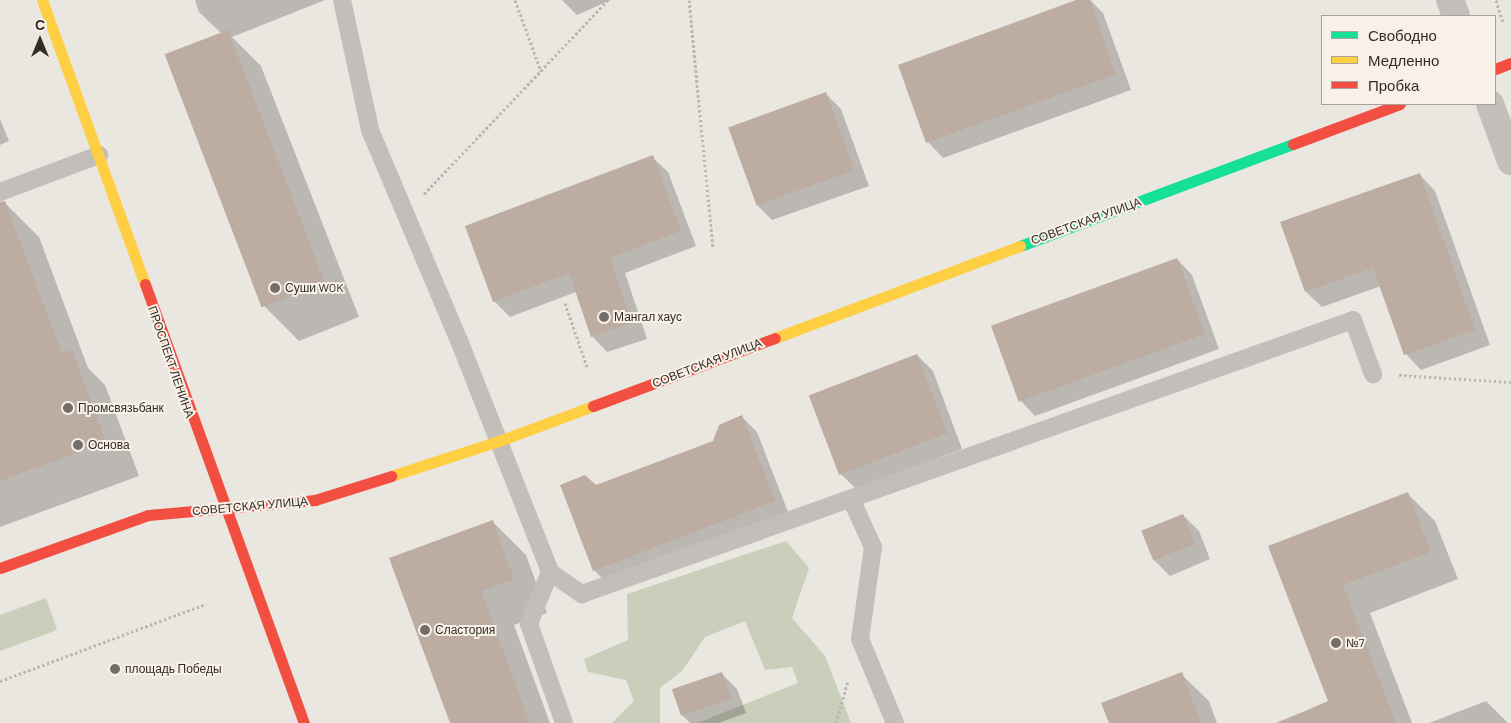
<!DOCTYPE html>
<meta charset="utf-8">
<style>
body{margin:0}
#map{position:relative;width:1511px;height:723px;overflow:hidden;background:#eae6e0;font-family:Barlow,sans-serif}
div>[style]{position:absolute}
.green>*{inset:0;background:#cacfbb}
.shadow>*{inset:0;background:#0003}
.building>*{inset:0;background:#bdaca2;transform-origin:0 0}
.path>*{height:3px;margin-top:-1.5px;transform-origin:0;background:repeating-linear-gradient(90deg,#bcb6b1 0 2.5px,transparent 0 5px)}
.lane>*{height:18px;margin:-9px;padding:0 9px;transform-origin:9px;border-radius:9px;background:#c3beb9}
.street>*{height:28px;margin:-14px;padding:0 14px;transform-origin:14px;border-radius:14px;background:#c3beb9}
.fast>*{height:11px;margin:-5.5px;padding:0 5.5px;transform-origin:5.5px;border-radius:5.5px;background:#16e098}
.slow>*{height:11px;margin:-5.5px;padding:0 5.5px;transform-origin:5.5px;border-radius:5.5px;background:#ffcf43}
.jam>*{height:11px;margin:-5.5px;padding:0 5.5px;transform-origin:5.5px;border-radius:5.5px;background:#f24e42}
.dots>*{width:14px;height:14px;translate:-50% -50%;box-sizing:border-box;border:2px solid #f8f1e7;border-radius:50%}
span{translate:-50% -50%;white-space:nowrap;text-align:center;line-height:1.15;-webkit-text-stroke:4px #f8f1e7;paint-order:stroke}
.street-label{font-size:12px;color:#342c27}
.poi-label{font-size:12px;color:#342c27}
.left{translate:0 -50%;text-align:left}
.legend{position:absolute;left:1321px;top:15px;width:175px;height:90px;box-sizing:border-box;background:#f8f1e7;border:1px solid #aaa29a;margin:0;padding:6px 9px;list-style:none;font-size:15px;color:#342c27}
.legend li{display:flex;align-items:center;gap:10px;height:25px}
.legend b{width:25px;border:1px solid #aaa29a}
.north{position:absolute;left:15px;top:15px;width:50px;height:50px;-webkit-text-stroke:4px #f8f1e7;paint-order:stroke;rotate:0deg;font-size:14px;font-weight:700;line-height:20px;text-align:center;color:#342c27}
.north::after{content:'';display:block;margin:auto;width:18px;height:22px;background:#342c27;clip-path:polygon(50% 0,100% 100%,50% 72%,0 100%)}
</style>
<div id="map">
<div class="green">
<i style="clip-path:polygon(786px 541px,809px 568px,792px 618px,825px 656px,851px 723px,697px 723px,798px 683px,792px 667px,765px 670px,745px 621px,705px 637px,682px 671px,660px 688px,660px 723px,612px 723px,634px 701px,626px 680px,588px 672px,584px 659px,628px 640px,627px 594px)"></i>
<i style="clip-path:polygon(46px 598px,57px 630px,0 651px,0 615px)"></i>
</div>
<div class="shadow">
<i style="clip-path:polygon(195px 0,325px 0,232px 37px,261px 66px,359px 317px,299px 341px,265px 307px,222px 34px,199px 12px)"></i>
<i style="clip-path:polygon(562px 0,611px 0,577px 15px)"></i>
<i style="clip-path:polygon(1080px 0,1090px 0,1103px 13px,1131px 90px,943px 158px,928px 142px)"></i>
<i style="clip-path:polygon(826px 94px,841px 109px,869px 186px,772px 220px,757px 205px)"></i>
<i style="clip-path:polygon(0 119px,9px 141px,0 145px)"></i>
<i style="clip-path:polygon(652px 157px,668px 172px,696px 246px,625px 273px,647px 339px,607px 352px,592px 336px,576px 292px,510px 317px,494px 301px)"></i>
<i style="clip-path:polygon(1420px 175px,1435px 191px,1490px 345px,1421px 370px,1406px 354px,1381px 286px,1322px 307px,1306px 292px)"></i>
<i style="clip-path:polygon(5px 203px,39px 237px,88px 368px,105px 385px,139px 476px,0 527px,0 205px)"></i>
<i style="clip-path:polygon(1177px 259px,1192px 275px,1219px 349px,1035px 416px,1020px 400px)"></i>
<i style="clip-path:polygon(917px 355px,933px 371px,962px 449px,856px 489px,841px 474px)"></i>
<i style="clip-path:polygon(741px 416px,757px 432px,790px 517px,610px 586px,594px 570px,596px 486px,714px 442px)"></i>
<i style="clip-path:polygon(1408px 494px,1435px 521px,1458px 579px,1370px 613px,1412px 723px,1275px 723px,1329px 702px,1270px 547px)"></i>
<i style="clip-path:polygon(1183px 515px,1199px 531px,1210px 559px,1170px 576px,1154px 560px)"></i>
<i style="clip-path:polygon(492px 521px,526px 555px,547px 613px,514px 625px,550px 723px,451px 723px)"></i>
<i style="clip-path:polygon(721px 673px,737px 689px,746px 713px,719px 723px,690px 723px,682px 715px)"></i>
<i style="clip-path:polygon(1181px 674px,1209px 701px,1217px 723px,1110px 723px)"></i>
<i style="clip-path:polygon(1486px 701px,1508px 723px,1429px 723px)"></i>
</div>
<div class="building">
<i style="clip-path:polygon(1076px 0,1090px 0,1116px 74px,926px 143px,898px 65px)"></i>
<i style="left:228px;top:30px;width:271px;height:68px;rotate:69deg"></i>
<i style="left:826px;top:92px;width:83px;height:104px;rotate:70deg"></i>
<i style="clip-path:polygon(653px 155px,681px 231px,610px 258px,632px 323px,591px 337px,569px 273px,493px 302px,465px 226px)"></i>
<i style="clip-path:polygon(1420px 173px,1475px 330px,1404px 355px,1373px 268px,1305px 292px,1280px 222px)"></i>
<i style="clip-path:polygon(5px 201px,62px 353px,72px 350px,106px 442px,0 481px,0 202px)"></i>
<i style="left:1177px;top:258px;width:81px;height:198px;rotate:70deg"></i>
<i style="left:917px;top:354px;width:85px;height:116px;rotate:69deg"></i>
<i style="clip-path:polygon(742px 415px,775px 501px,593px 571px,560px 485px,585px 475px,596px 485px,713px 441px,719px 425px)"></i>
<i style="clip-path:polygon(1408px 492px,1431px 552px,1343px 585px,1396px 723px,1278px 723px,1328px 701px,1268px 546px)"></i>
<i style="left:1183px;top:514px;width:32px;height:45px;rotate:68deg"></i>
<i style="clip-path:polygon(493px 520px,514px 579px,481px 591px,530px 723px,450px 723px,389px 558px)"></i>
<i style="left:722px;top:672px;width:28px;height:53px;rotate:71deg"></i>
<i style="clip-path:polygon(1182px 672px,1201px 723px,1109px 723px,1101px 703px)"></i>
</div>
<div class="path">
<i style="left:515px;top:0;width:76px;rotate:69.9deg"></i>
<i style="left:689px;top:0;width:248px;rotate:84.5deg"></i>
<i style="left:1496px;top:0;width:24px;rotate:73deg"></i>
<i style="left:424px;top:194px;width:267px;rotate:-46.5deg"></i>
<i style="left:565px;top:303px;width:68px;rotate:71deg"></i>
<i style="left:1399px;top:375px;width:112px;rotate:3.6deg"></i>
<i style="left:0;top:681px;width:220px;rotate:-20.5deg"></i>
<i style="left:836px;top:723px;width:44px;rotate:-74.1deg"></i>
</div>
<div class="lane">
<i style="left:342px;top:0;width:133px;rotate:77.8deg"></i>
<i style="left:370px;top:130px;width:231px;rotate:67.1deg"></i>
<i style="left:460px;top:343px;width:246px;rotate:68.5deg"></i>
<i style="left:550px;top:572px;width:56px;rotate:112deg"></i>
<i style="left:529px;top:624px;width:105px;rotate:70.5deg"></i>
<i style="left:0;top:192px;width:106px;rotate:-20.5deg"></i>
<i style="left:852px;top:501px;width:51px;rotate:65.5deg"></i>
<i style="left:873px;top:547px;width:93px;rotate:98deg"></i>
<i style="left:860px;top:639px;width:91px;rotate:67.4deg"></i>
<i style="left:550px;top:572px;width:39px;rotate:35deg"></i>
<i style="left:582px;top:594px;width:818px;rotate:-19.56deg"></i>
<i style="left:1353px;top:320px;width:58px;rotate:69.7deg"></i>
</div>
<div class="street">
<i style="left:1450px;top:0;width:17px;rotate:69deg"></i>
<i style="left:1490px;top:104px;width:61px;rotate:69.8deg"></i>
</div>
<div class="fast">
<i style="left:1020px;top:246px;width:291px;rotate:-20.5deg"></i>
</div>
<div class="slow">
<i style="left:42px;top:0;width:302px;rotate:70.1deg"></i>
<i style="left:775px;top:338px;width:262px;rotate:-20.6deg"></i>
<i style="left:391px;top:476px;width:114px;rotate:-18deg"></i>
<i style="left:499px;top:441px;width:100px;rotate:-20.4deg"></i>
</div>
<div class="jam">
<i style="left:1495px;top:69px;width:17px;rotate:-21deg"></i>
<i style="left:1293px;top:144px;width:114px;rotate:-20.5deg"></i>
<i style="left:145px;top:284px;width:467px;rotate:70.1deg"></i>
<i style="left:593px;top:406px;width:194px;rotate:-20.5deg"></i>
<i style="left:0;top:568px;width:157px;rotate:-19.7deg"></i>
<i style="left:148px;top:515px;width:168px;rotate:-5.1deg"></i>
<i style="left:315px;top:500px;width:80px;rotate:-17.5deg"></i>
</div>
<div class="dots">
<i style="left:275px;top:288px;background:#746d68"></i>
<i style="left:604px;top:317px;background:#746d68"></i>
<i style="left:68px;top:408px;background:#746d68"></i>
<i style="left:78px;top:445px;background:#746d68"></i>
<i style="left:425px;top:630px;background:#746d68"></i>
<i style="left:1336px;top:643px;background:#746d68"></i>
<i style="left:115px;top:669px;background:#746d68"></i>
</div>
<div class="street-label">
<span style="left:1086px;top:221px;rotate:-20deg">СОВЕТСКАЯ УЛИЦА</span>
<span style="left:171px;top:362px;rotate:71deg">ПРОСПЕКТ ЛЕНИНА</span>
<span style="left:707px;top:363px;rotate:-21deg">СОВЕТСКАЯ УЛИЦА</span>
<span style="left:250px;top:506px;rotate:-5deg">СОВЕТСКАЯ УЛИЦА</span>
</div>
<div class="poi-label">
<span class="left" style="left:285px;top:288px">Суши WOK</span>
<span class="left" style="left:614px;top:317px">Мангал хаус</span>
<span class="left" style="left:78px;top:408px">Промсвязьбанк</span>
<span class="left" style="left:88px;top:445px">Основа</span>
<span class="left" style="left:435px;top:630px">Сластория</span>
<span class="left" style="left:1346px;top:643px">№7</span>
<span class="left" style="left:125px;top:669px">площадь Победы</span>
</div>
<ul class="legend">
<li><b style="height:6px;background:#16e098"></b>Свободно</li>
<li><b style="height:6px;background:#ffcf43"></b>Медленно</li>
<li><b style="height:6px;background:#f24e42"></b>Пробка</li>
</ul>
<div class="north">С</div>
</div>
